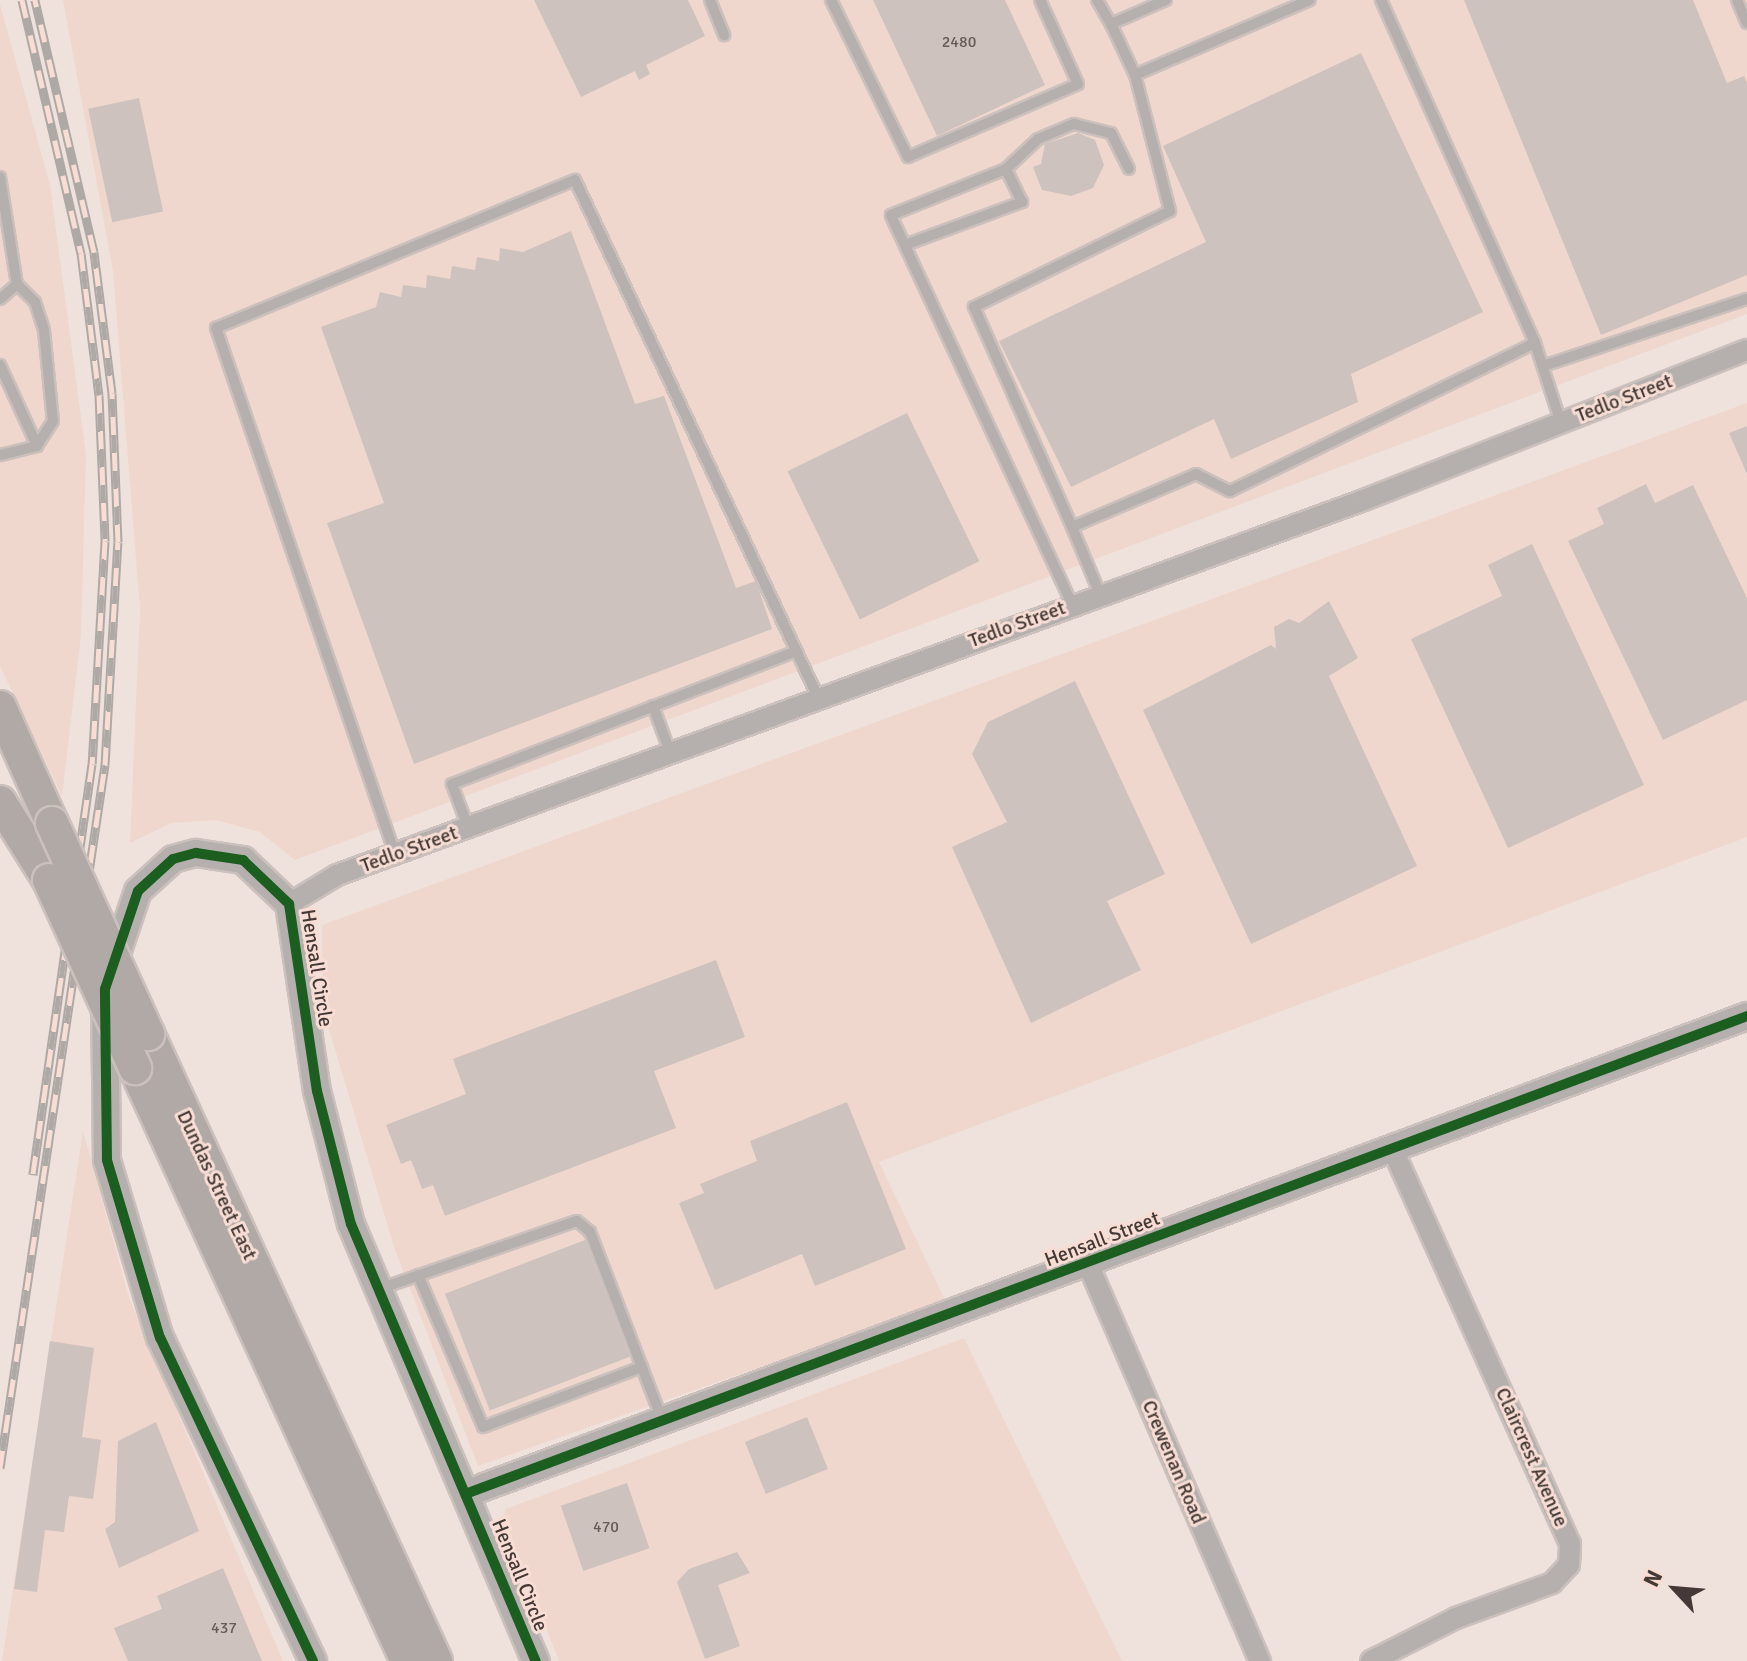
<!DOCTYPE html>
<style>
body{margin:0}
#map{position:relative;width:1747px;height:1661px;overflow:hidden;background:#efe1dc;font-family:Signika,sans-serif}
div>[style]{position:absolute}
.built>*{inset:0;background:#f0d7ce}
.building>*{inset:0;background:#cdc2be;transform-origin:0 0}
.roads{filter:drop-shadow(2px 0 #cbc0bc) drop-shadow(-2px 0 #cbc0bc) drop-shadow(0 2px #cbc0bc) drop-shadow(0 -2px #cbc0bc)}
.service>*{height:10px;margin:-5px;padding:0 5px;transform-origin:5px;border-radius:5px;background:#b5b0ae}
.minor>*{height:20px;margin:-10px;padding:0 10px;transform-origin:10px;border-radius:10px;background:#b5b0ae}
.tertiary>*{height:26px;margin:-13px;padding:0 13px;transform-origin:13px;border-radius:13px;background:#b5b0ae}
.primary>*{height:32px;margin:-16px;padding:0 16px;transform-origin:16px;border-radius:16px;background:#b0a9a6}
.rail>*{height:9px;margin-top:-4.5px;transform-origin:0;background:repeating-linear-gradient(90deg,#f7ddd4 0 18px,#afa9a6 0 36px);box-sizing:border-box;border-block:2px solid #afa9a6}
.bridges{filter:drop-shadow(2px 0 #cbc0bc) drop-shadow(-2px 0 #cbc0bc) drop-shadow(0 2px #cbc0bc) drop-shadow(0 -2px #cbc0bc)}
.primary-bridge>*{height:32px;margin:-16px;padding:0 16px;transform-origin:16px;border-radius:16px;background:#b0a9a6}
.cycleway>*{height:10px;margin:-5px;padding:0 5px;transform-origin:5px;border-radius:5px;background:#1b5e20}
span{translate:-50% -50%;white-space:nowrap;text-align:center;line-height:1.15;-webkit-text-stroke:6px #f7ddd4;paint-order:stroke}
.number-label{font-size:16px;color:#665b58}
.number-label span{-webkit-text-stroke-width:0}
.street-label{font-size:20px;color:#443936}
.north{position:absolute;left:1635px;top:1549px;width:80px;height:80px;-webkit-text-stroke:6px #f7ddd4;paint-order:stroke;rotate:296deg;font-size:22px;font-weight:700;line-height:32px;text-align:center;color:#443936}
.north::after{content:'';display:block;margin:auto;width:28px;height:36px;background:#443936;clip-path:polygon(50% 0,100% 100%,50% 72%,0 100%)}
</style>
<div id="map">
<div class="built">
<i style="clip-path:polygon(63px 0,1747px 0,1747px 314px,295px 860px,260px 832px,216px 820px,171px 823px,130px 843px,140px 609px,113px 271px)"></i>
<i style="clip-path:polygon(0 4px,50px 185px,86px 455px,81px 635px,62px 796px,0 666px)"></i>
<i style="clip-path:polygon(1747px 403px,1747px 837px,879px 1162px,946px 1302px,478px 1466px,394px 1247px,323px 1009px,322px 925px)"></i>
<i style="clip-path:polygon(83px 1131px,129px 1298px,283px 1661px,2px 1661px)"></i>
<i style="clip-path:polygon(964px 1338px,1122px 1661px,559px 1661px,503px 1519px,506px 1509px)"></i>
</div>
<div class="building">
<i style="clip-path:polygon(534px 0,688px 0,705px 36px,646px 65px,650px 74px,639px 80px,635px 71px,581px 97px)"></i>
<i style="clip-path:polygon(873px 0,1005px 0,1045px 85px,937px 136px)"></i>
<i style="clip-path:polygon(1464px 0,1693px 0,1727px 83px,1744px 76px,1747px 83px,1747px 275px,1601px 335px)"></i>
<i style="clip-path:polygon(1361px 53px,1483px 312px,1351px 374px,1358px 402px,1231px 459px,1214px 419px,1071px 487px,999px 341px,1206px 242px,1163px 146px)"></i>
<i style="left:139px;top:98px;width:116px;height:52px;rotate:78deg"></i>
<i style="clip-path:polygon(1078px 133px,1095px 140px,1104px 165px,1093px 188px,1071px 196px,1042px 190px,1033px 167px,1041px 164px,1045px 144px)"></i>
<i style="clip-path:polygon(571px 231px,635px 404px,664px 396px,736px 588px,756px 581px,772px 629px,414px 764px,327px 523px,384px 503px,321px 327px,376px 307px,380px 292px,401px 297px,403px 285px,426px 288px,427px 275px,450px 279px,452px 266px,475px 270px,477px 257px,499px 261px,500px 248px,523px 252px)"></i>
<i style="left:907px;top:413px;width:165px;height:133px;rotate:64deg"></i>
<i style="clip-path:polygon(1747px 426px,1747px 474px,1729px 433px)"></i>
<i style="clip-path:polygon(1646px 484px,1655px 503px,1693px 485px,1747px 598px,1747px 700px,1663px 740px,1568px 541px,1604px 524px,1597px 508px)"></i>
<i style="clip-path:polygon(1532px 544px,1644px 785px,1508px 848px,1411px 639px,1502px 596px,1488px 565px)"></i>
<i style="clip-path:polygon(1329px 601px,1358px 658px,1329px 676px,1417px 866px,1251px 944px,1143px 710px,1271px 645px,1276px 649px,1274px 627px,1289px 619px,1299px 623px)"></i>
<i style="clip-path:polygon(1075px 681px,1165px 874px,1107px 901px,1141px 970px,1031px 1023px,952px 847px,1007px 822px,972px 754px,988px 722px)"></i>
<i style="clip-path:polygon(716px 960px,745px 1037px,654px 1071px,676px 1128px,445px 1216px,433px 1185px,422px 1189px,411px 1160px,401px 1164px,386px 1125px,466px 1094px,453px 1059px)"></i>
<i style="clip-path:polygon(847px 1102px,906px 1249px,815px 1286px,802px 1254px,715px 1290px,679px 1203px,704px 1193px,700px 1184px,757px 1161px,750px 1141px)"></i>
<i style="left:585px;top:1240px;width:125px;height:150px;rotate:69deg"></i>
<i style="clip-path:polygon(50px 1341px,94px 1348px,82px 1437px,101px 1440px,93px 1499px,69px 1496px,64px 1532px,45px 1530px,37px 1592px,14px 1589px)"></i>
<i style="left:807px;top:1417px;width:56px;height:67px;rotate:68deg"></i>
<i style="clip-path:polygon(156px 1422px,199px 1531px,119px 1568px,105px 1529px,115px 1522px,118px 1441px)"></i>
<i style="left:627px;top:1483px;width:69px;height:70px;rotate:71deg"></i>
<i style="clip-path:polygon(737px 1552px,750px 1573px,718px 1585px,740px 1646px,705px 1659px,677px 1582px,689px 1569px)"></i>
<i style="clip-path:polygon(223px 1568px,262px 1661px,128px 1661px,114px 1628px,162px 1609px,157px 1596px)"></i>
</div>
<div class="roads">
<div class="service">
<i style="left:710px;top:0;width:38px;rotate:68deg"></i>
<i style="left:831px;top:0;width:175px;rotate:63.9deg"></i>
<i style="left:908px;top:157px;width:185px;rotate:-23.2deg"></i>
<i style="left:1078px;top:84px;width:92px;rotate:-114.3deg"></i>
<i style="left:1097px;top:0;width:28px;rotate:60deg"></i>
<i style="left:1381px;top:0;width:376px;rotate:65.8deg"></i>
<i style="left:1535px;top:343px;width:84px;rotate:72deg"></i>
<i style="left:1737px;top:0;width:25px;rotate:67deg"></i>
<i style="left:1135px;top:75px;width:56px;rotate:-115.2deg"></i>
<i style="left:1111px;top:24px;width:60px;rotate:-23.6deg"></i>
<i style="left:0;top:177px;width:108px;rotate:81deg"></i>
<i style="left:17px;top:284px;width:25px;rotate:45deg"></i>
<i style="left:35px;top:302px;width:29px;rotate:72deg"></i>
<i style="left:44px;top:330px;width:91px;rotate:84.4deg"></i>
<i style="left:53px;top:421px;width:30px;rotate:123deg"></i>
<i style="left:37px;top:446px;width:38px;rotate:166deg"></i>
<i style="left:905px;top:245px;width:125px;rotate:-20.2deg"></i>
<i style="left:1022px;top:202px;width:37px;rotate:-116deg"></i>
<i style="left:0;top:299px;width:23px;rotate:-41deg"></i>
<i style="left:0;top:365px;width:89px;rotate:65.4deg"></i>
<i style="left:1543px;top:366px;width:215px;rotate:-18.2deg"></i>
<i style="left:1072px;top:527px;width:241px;rotate:-114deg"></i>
<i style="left:974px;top:307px;width:218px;rotate:-26.1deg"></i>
<i style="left:1170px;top:211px;width:140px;rotate:-104.4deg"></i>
<i style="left:1135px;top:75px;width:190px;rotate:-23.2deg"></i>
<i style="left:1100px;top:594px;width:73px;rotate:-112.7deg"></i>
<i style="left:1072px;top:527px;width:135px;rotate:-23.1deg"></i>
<i style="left:1196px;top:474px;width:38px;rotate:27deg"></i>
<i style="left:1230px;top:491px;width:339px;rotate:-25.9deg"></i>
<i style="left:1072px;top:604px;width:429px;rotate:-115deg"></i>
<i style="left:891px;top:215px;width:124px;rotate:-21.8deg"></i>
<i style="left:1006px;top:169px;width:44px;rotate:-43.2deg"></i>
<i style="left:1038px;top:139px;width:39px;rotate:-23deg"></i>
<i style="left:1074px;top:124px;width:38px;rotate:14deg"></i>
<i style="left:1111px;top:133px;width:40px;rotate:63.4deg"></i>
<i style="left:653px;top:706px;width:49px;rotate:69.7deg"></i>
<i style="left:468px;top:827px;width:46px;rotate:-110.4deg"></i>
<i style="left:452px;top:784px;width:369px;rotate:-21.1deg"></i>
<i style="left:395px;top:854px;width:556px;rotate:-108.79deg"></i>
<i style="left:216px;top:328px;width:388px;rotate:-22.4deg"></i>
<i style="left:575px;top:180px;width:571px;rotate:64.83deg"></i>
<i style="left:418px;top:1275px;width:165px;rotate:66.8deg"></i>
<i style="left:483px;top:1427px;width:170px;rotate:-20.7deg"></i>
<i style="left:379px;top:1289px;width:209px;rotate:-19deg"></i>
<i style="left:577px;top:1221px;width:17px;rotate:40deg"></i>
<i style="left:590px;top:1232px;width:201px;rotate:69deg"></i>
</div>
<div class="minor">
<i style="left:289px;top:904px;width:56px;rotate:-31.1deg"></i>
<i style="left:337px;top:875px;width:1093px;rotate:-20.06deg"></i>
<i style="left:1364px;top:500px;width:411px;rotate:-21.4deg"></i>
<i style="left:1088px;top:1264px;width:433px;rotate:66.6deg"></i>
<i style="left:1371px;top:1661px;width:95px;rotate:-26.8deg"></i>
<i style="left:1456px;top:1618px;width:102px;rotate:-20deg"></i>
<i style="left:1552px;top:1583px;width:25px;rotate:-47deg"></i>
<i style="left:1569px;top:1565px;width:21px;rotate:-87deg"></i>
<i style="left:1570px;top:1544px;width:434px;rotate:-114.2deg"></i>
</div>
<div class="tertiary">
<i style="left:468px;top:1493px;width:1365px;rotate:-20.45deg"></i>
<i style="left:313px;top:1661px;width:357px;rotate:-115.3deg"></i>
<i style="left:160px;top:1338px;width:186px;rotate:-106.6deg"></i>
<i style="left:107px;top:1160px;width:171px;rotate:-90.7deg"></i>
<i style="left:105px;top:989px;width:103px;rotate:-71.4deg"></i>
<i style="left:138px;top:891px;width:47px;rotate:-42.4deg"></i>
<i style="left:173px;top:859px;width:24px;rotate:-15deg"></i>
<i style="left:196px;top:853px;width:48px;rotate:8.5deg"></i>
<i style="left:243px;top:860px;width:64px;rotate:43.7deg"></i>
<i style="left:289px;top:904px;width:189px;rotate:81.5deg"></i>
<i style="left:317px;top:1091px;width:137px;rotate:75.7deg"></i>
<i style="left:351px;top:1224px;width:475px;rotate:67.1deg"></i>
</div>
<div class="primary">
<i style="left:0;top:707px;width:127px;rotate:65.9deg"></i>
<i style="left:0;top:802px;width:92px;rotate:57.9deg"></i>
<i style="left:148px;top:1034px;width:690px;rotate:65.33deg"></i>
<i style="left:135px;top:1068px;width:652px;rotate:65.36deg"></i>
</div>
</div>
<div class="rail">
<i style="left:22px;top:0;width:260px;rotate:76.9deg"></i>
<i style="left:81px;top:253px;width:143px;rotate:82.8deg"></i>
<i style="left:99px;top:395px;width:146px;rotate:87.6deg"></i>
<i style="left:105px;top:541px;width:223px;rotate:93.3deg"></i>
<i style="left:92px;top:764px;width:415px;rotate:98.2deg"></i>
<i style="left:0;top:1468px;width:711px;rotate:-81.51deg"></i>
<i style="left:105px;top:765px;width:223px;rotate:-86.7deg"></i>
<i style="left:118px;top:542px;width:149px;rotate:-92.3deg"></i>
<i style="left:112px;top:393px;width:142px;rotate:-97.3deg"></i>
<i style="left:94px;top:252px;width:259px;rotate:-103.2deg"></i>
</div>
<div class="bridges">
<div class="primary-bridge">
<i style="left:52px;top:823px;width:232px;rotate:65.5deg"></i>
<i style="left:49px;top:880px;width:207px;rotate:65.4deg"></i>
</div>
</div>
<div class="cycleway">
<i style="left:468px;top:1493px;width:1365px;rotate:-20.45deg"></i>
<i style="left:313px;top:1661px;width:357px;rotate:-115.3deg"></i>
<i style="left:160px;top:1338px;width:186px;rotate:-106.6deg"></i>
<i style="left:107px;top:1160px;width:171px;rotate:-90.7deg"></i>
<i style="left:105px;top:989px;width:103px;rotate:-71.4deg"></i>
<i style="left:138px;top:891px;width:47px;rotate:-42.4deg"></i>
<i style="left:173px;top:859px;width:24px;rotate:-15deg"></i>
<i style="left:196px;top:853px;width:48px;rotate:8.5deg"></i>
<i style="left:243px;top:860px;width:64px;rotate:43.7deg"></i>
<i style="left:289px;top:904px;width:189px;rotate:81.5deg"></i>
<i style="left:317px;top:1091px;width:137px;rotate:75.7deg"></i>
<i style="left:351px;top:1224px;width:475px;rotate:67.1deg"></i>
</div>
<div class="number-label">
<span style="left:959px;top:42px">2480</span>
<span style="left:606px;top:1527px">470</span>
<span style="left:224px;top:1628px">437</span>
</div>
<div class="street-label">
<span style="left:1624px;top:398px;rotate:-21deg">Tedlo Street</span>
<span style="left:1017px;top:624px;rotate:-20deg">Tedlo Street</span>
<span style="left:409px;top:849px;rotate:-20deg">Tedlo Street</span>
<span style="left:317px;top:968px;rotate:81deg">Hensall Circle</span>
<span style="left:217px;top:1185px;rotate:65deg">Dundas Street East</span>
<span style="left:1102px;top:1239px;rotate:-21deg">Hensall Street</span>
<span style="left:1532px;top:1457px;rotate:66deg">Claircrest Avenue</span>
<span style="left:1174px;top:1462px;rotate:67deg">Crewenan Road</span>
<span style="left:520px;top:1575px;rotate:68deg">Hensall Circle</span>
</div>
<div class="north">N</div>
</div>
